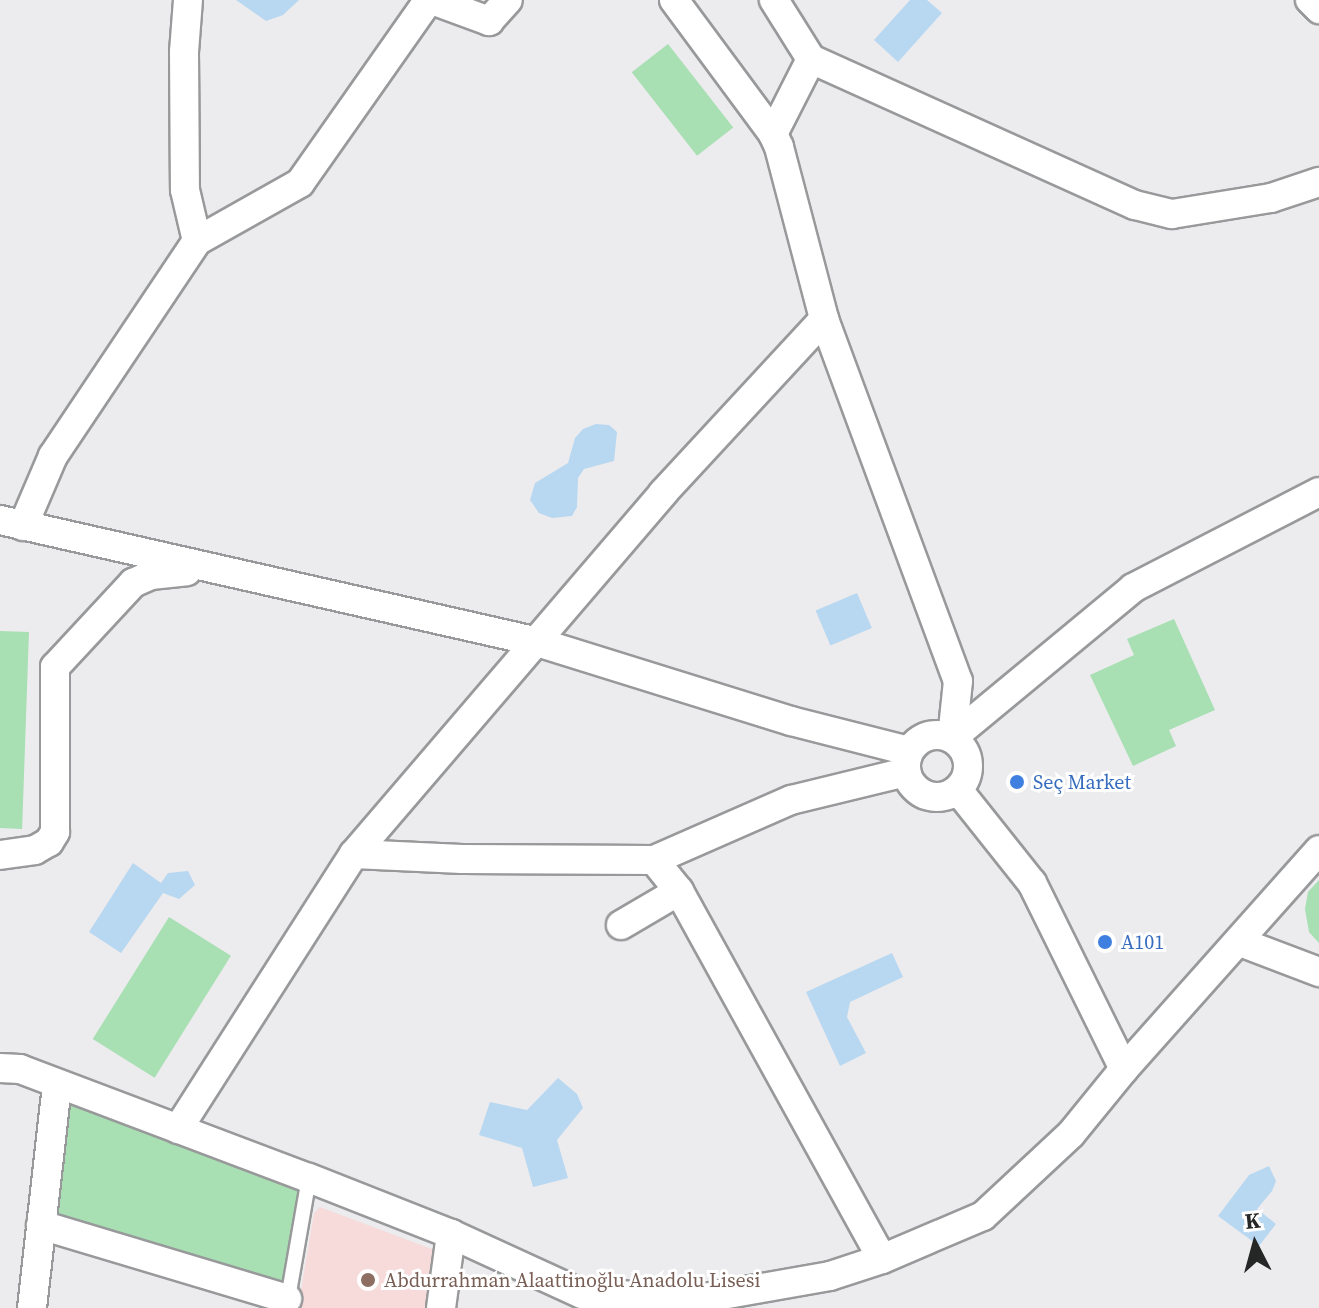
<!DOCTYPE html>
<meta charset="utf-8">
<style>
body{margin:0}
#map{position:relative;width:1319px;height:1308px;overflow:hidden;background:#ececee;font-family:"Source Serif 4",serif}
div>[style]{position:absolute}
.education>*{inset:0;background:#f6dbda}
.green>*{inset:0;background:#a8dfb3;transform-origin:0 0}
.water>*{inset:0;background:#b8d7f1;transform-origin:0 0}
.roads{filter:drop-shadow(2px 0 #98999a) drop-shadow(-2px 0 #98999a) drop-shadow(0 2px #98999a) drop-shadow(0 -2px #98999a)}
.service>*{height:14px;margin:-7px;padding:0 7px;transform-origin:7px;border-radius:7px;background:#fff}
.minor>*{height:28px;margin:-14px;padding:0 14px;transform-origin:14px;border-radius:14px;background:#fff}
.minor>.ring{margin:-14px;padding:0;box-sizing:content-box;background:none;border:28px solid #fff;border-radius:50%}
.dots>*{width:22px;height:22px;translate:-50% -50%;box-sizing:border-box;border:4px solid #fff;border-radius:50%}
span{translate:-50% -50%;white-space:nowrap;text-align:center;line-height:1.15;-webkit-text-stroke:6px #fff;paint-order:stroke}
.shop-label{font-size:20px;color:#366cbe}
.left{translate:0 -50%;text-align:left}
.education-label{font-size:20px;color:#785e54}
.north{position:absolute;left:1215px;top:1204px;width:80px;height:80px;-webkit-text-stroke:6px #fff;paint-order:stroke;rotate:354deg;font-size:22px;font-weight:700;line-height:32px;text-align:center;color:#252626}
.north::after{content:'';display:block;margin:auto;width:28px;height:36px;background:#252626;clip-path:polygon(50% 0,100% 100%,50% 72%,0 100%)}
</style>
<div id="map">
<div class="education">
<i style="clip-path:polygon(320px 1207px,437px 1251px,428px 1308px,298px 1308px,314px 1213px)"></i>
</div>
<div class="green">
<i style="left:668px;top:44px;width:106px;height:46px;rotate:52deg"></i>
<i style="clip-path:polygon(1174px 619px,1215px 710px,1169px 730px,1176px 746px,1133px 766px,1090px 675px,1134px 655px,1127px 639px)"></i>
<i style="left:0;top:631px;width:29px;height:197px;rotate:2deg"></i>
<i style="clip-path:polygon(1319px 880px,1319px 943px,1309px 932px,1305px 909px,1308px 892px)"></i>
<i style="left:169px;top:917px;width:73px;height:144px;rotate:32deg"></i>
<i style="clip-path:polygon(64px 1099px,302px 1183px,282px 1290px,49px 1219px)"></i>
</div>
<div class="water">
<i style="clip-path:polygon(236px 0,299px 0,283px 15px,266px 21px)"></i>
<i style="clip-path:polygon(910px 0,927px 0,942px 13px,898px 62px,874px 40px)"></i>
<i style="clip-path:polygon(596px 424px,609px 425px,617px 432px,614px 461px,584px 469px,578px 478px,577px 507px,572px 516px,552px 518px,539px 513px,530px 500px,535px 483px,568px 463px,575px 438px,583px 429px)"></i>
<i style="left:857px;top:593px;width:38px;height:45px;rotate:67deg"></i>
<i style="clip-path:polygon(133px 863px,161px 883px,168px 873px,188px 871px,195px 885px,179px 899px,163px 893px,121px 953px,89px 932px)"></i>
<i style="clip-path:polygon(892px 953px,903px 977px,850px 1002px,847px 1017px,866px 1053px,840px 1066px,806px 992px)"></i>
<i style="clip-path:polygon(558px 1078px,577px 1094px,583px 1108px,557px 1140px,568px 1178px,533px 1187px,522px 1148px,479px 1135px,490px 1102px,527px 1110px)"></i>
<i style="clip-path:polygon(1269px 1166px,1276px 1181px,1272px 1191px,1257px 1209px,1276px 1224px,1259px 1246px,1218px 1216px,1249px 1175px)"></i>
</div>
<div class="roads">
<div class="service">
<i style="left:287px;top:1304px;width:128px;rotate:-80.1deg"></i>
</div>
<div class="minor">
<i style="left:188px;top:0;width:52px;rotate:94.4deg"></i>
<i style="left:184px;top:52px;width:138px;rotate:89.6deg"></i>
<i style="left:185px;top:190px;width:52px;rotate:76.8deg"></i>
<i style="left:674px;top:0;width:167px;rotate:53.5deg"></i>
<i style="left:773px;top:134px;width:14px;rotate:65deg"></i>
<i style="left:779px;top:147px;width:178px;rotate:75.3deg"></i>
<i style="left:824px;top:319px;width:386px;rotate:69.7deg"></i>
<i style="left:958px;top:681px;width:57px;rotate:96deg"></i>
<i style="left:1310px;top:0;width:13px;rotate:45deg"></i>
<i style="left:811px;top:59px;width:355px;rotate:24.3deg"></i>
<i style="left:1135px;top:205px;width:38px;rotate:14deg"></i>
<i style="left:1172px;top:214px;width:100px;rotate:-9.2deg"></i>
<i style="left:1271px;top:198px;width:51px;rotate:-18.4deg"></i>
<i style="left:773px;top:134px;width:84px;rotate:-63.1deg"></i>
<i style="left:811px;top:59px;width:70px;rotate:-122.1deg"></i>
<i style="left:0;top:520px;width:548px;rotate:12.77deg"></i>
<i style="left:534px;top:641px;width:269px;rotate:17.3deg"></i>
<i style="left:791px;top:721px;width:122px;rotate:14.3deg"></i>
<i style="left:23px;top:526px;width:76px;rotate:-66.8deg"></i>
<i style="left:53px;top:456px;width:259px;rotate:-56.2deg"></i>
<i style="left:197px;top:241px;width:118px;rotate:-29.4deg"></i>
<i style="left:300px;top:183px;width:219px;rotate:-54.9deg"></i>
<i style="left:426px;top:4px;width:9px;rotate:-18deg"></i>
<i style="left:435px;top:1px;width:58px;rotate:20.3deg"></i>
<i style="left:489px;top:21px;width:28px;rotate:-48deg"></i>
<i class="ring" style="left:906px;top:735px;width:34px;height:34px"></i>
<i style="left:952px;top:738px;width:235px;rotate:-39.6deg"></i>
<i style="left:1133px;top:588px;width:209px;rotate:-27.3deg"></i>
<i style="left:354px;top:854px;width:108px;rotate:2.7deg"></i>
<i style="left:462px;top:859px;width:192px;rotate:0.3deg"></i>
<i style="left:654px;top:860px;width:150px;rotate:-23.7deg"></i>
<i style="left:791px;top:800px;width:118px;rotate:-13.7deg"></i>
<i style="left:0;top:855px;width:35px;rotate:-8deg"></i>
<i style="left:35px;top:850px;width:16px;rotate:-30deg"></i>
<i style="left:49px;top:842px;width:12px;rotate:-59deg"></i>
<i style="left:55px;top:832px;width:165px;rotate:-90deg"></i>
<i style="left:55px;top:667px;width:115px;rotate:-47.1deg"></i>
<i style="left:133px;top:583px;width:20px;rotate:-24deg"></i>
<i style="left:151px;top:575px;width:36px;rotate:-6deg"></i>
<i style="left:654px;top:860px;width:40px;rotate:51deg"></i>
<i style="left:679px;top:891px;width:420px;rotate:61.1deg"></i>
<i style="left:621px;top:925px;width:67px;rotate:-30.4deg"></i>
<i style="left:1240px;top:942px;width:85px;rotate:20.8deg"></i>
<i style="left:0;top:1068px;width:20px;rotate:3deg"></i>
<i style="left:20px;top:1069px;width:309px;rotate:20.7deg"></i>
<i style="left:309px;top:1178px;width:153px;rotate:21.5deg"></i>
<i style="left:451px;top:1234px;width:144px;rotate:24.6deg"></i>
<i style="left:582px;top:1294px;width:123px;rotate:1.9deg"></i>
<i style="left:705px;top:1298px;width:127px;rotate:-10deg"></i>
<i style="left:830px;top:1276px;width:55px;rotate:-18.1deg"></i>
<i style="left:882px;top:1259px;width:110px;rotate:-23.1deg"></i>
<i style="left:983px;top:1216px;width:120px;rotate:-43deg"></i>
<i style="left:1071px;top:1134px;width:84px;rotate:-50.8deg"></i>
<i style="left:1124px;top:1069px;width:208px;rotate:-116.3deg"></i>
<i style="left:1032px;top:883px;width:119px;rotate:-128.5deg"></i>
<i style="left:1124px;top:1069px;width:293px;rotate:-48.3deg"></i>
<i style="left:178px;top:1129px;width:326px;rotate:-57.4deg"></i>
<i style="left:354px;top:854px;width:475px;rotate:-49.4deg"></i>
<i style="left:663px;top:493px;width:237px;rotate:-47.2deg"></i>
<i style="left:41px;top:1225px;width:257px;rotate:16.7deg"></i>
<i style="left:32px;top:1308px;width:223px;rotate:-83.6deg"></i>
<i style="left:441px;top:1308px;width:75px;rotate:-82.3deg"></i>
</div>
</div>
<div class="dots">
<i style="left:1017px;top:782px;background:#3f7fe0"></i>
<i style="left:1105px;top:942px;background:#3f7fe0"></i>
<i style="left:368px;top:1280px;background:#8d6e63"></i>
</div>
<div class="shop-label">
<span class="left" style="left:1033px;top:782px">Seç Market</span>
<span class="left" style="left:1121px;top:942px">A101</span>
</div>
<div class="education-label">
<span class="left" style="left:384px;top:1280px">Abdurrahman Alaattinoğlu Anadolu Lisesi</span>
</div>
<div class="north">K</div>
</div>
